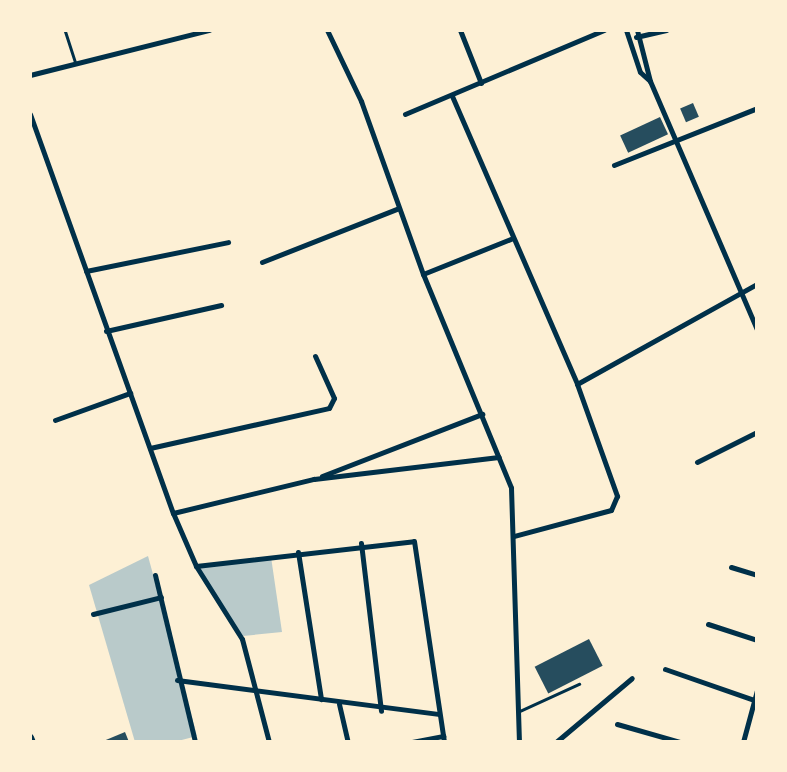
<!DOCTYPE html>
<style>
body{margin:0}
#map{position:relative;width:787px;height:772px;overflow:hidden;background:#fdf0d5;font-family:"Exo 2",sans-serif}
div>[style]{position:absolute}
.green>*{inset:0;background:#b9caca}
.building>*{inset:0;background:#264d5e;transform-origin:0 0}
.service>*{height:2.5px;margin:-1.25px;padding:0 1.25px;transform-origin:1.25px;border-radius:1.25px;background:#003049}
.minor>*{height:5px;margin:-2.5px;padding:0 2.5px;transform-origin:2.5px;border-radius:2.5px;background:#003049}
.tertiary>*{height:7px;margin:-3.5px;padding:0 3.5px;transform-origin:3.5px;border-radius:3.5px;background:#003049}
span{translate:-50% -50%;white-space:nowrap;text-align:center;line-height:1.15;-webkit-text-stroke:5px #fdf0d5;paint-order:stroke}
.frame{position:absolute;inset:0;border:32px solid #fdf0d5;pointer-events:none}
</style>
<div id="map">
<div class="green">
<i style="clip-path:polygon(148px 556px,197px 736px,174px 742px,135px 742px,89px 585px)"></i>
<i style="clip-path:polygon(271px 557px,282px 632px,243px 636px,198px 567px)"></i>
</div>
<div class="building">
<i style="left:693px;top:103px;width:15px;height:14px;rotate:67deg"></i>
<i style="left:660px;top:117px;width:19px;height:44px;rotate:65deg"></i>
<i style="left:589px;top:639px;width:30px;height:61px;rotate:63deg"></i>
<i style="clip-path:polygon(125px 732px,129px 742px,101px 742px)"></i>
</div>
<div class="service">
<i style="left:65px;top:30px;width:35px;rotate:72deg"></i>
<i style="left:520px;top:711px;width:65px;rotate:-24.6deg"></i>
</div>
<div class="minor">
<i style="left:327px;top:30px;width:79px;rotate:64.4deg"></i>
<i style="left:361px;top:101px;width:184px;rotate:70.3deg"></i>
<i style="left:423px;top:274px;width:231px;rotate:67.6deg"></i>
<i style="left:511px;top:488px;width:254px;rotate:88.2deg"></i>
<i style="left:460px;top:30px;width:57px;rotate:68.4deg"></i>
<i style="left:626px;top:30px;width:44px;rotate:71.6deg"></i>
<i style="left:640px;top:72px;width:13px;rotate:42deg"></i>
<i style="left:637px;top:30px;width:53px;rotate:75.7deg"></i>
<i style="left:650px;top:81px;width:271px;rotate:66.7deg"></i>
<i style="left:636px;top:37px;width:31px;rotate:-13deg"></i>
<i style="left:30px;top:75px;width:185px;rotate:-14.1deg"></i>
<i style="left:452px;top:96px;width:314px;rotate:66.5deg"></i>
<i style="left:577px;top:384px;width:119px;rotate:70.3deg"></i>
<i style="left:617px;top:496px;width:15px;rotate:113deg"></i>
<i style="left:611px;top:510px;width:100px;rotate:165deg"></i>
<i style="left:30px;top:114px;width:424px;rotate:70.3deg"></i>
<i style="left:173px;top:513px;width:58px;rotate:66.5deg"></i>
<i style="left:196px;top:566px;width:86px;rotate:57.8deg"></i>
<i style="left:242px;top:639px;width:106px;rotate:75.3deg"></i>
<i style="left:405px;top:114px;width:216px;rotate:-22.9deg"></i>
<i style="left:614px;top:165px;width:154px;rotate:-21.7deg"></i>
<i style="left:262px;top:262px;width:147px;rotate:-21.5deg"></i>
<i style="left:86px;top:271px;width:145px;rotate:-11.5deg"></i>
<i style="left:423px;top:274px;width:97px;rotate:-21.8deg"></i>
<i style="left:106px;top:331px;width:118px;rotate:-12.7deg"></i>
<i style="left:577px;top:384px;width:206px;rotate:-29.1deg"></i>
<i style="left:55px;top:420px;width:80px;rotate:-19.8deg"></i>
<i style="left:150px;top:448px;width:183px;rotate:-12.6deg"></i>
<i style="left:329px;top:408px;width:11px;rotate:-63deg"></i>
<i style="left:334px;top:398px;width:46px;rotate:-114.3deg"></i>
<i style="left:697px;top:462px;width:67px;rotate:-26.6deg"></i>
<i style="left:322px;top:476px;width:172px;rotate:-21.2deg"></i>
<i style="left:173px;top:513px;width:145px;rotate:-13.6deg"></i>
<i style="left:314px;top:479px;width:186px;rotate:-6.8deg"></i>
<i style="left:361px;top:543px;width:169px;rotate:83.2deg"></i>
<i style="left:298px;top:552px;width:149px;rotate:81.1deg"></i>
<i style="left:196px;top:566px;width:219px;rotate:-6.5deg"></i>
<i style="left:414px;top:541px;width:203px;rotate:81.5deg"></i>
<i style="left:731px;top:567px;width:27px;rotate:17deg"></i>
<i style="left:155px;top:575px;width:172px;rotate:76.5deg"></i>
<i style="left:93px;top:614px;width:70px;rotate:-14deg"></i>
<i style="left:708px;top:624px;width:52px;rotate:18.1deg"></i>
<i style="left:665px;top:669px;width:97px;rotate:19.2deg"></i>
<i style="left:177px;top:680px;width:263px;rotate:7.4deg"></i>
<i style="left:339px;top:704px;width:39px;rotate:77deg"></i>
<i style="left:617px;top:724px;width:66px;rotate:15.9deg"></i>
<i style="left:412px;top:742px;width:32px;rotate:-11deg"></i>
<i style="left:556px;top:742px;width:99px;rotate:-40.1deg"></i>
<i style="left:743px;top:742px;width:54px;rotate:-74.9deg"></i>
</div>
<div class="tertiary">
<i style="left:30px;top:737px;width:5px;rotate:68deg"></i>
</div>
<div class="frame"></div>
</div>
